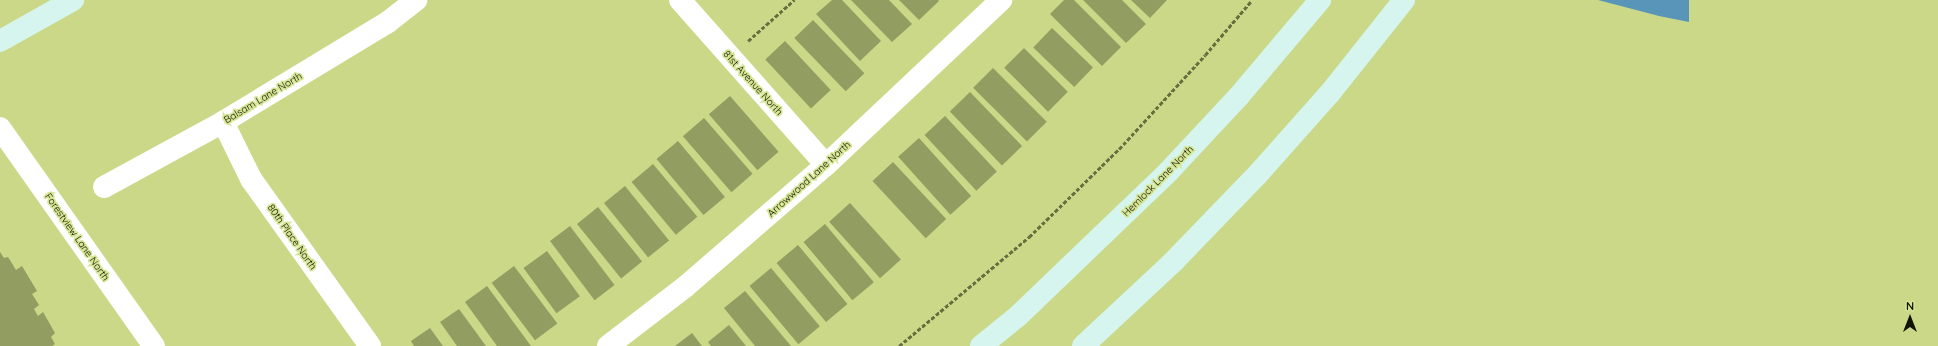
<!DOCTYPE html>
<style>
body{margin:0}
#map{position:relative;width:1938px;height:346px;overflow:hidden;background:#cad887;font-family:Quicksand,sans-serif}
div>[style]{position:absolute}
.water>*{inset:0;background:#5994b9}
.building>*{inset:0;background:#929d61;transform-origin:0 0}
.path>*{height:2.5px;margin-top:-1.25px;transform-origin:0;background:repeating-linear-gradient(90deg,#676f3f 0 4px,transparent 0 6px)}
.street>*{height:22px;margin:-11px;padding:0 11px;transform-origin:11px;border-radius:11px;background:#fff}
.secondary>*{height:22px;margin:-11px;padding:0 11px;transform-origin:11px;border-radius:11px;background:#d5f5ee}
span{translate:-50% -50%;white-space:nowrap;text-align:center;line-height:1.15;-webkit-text-stroke:3.5px #d6e594;paint-order:stroke}
.street-label{font-size:10px;color:#0f1200}
.north{position:absolute;left:1890px;top:298px;width:40px;height:40px;-webkit-text-stroke:3px #d6e594;paint-order:stroke;rotate:0deg;font-size:11px;font-weight:700;line-height:16px;text-align:center;color:#0f1200}
.north::after{content:'';display:block;margin:auto;width:14px;height:18px;background:#0f1200;clip-path:polygon(50% 0,100% 100%,50% 72%,0 100%)}
</style>
<div id="map">
<div class="water">
<i style="clip-path:polygon(1598px 0,1689px 0,1689px 22px,1659px 16px)"></i>
</div>
<div class="building">
<i style="clip-path:polygon(832px 0,842px 0,881px 41px,860px 61px,816px 14px)"></i>
<i style="clip-path:polygon(851px 0,889px 0,912px 24px,892px 42px)"></i>
<i style="clip-path:polygon(899px 0,938px 0,939px 1px,919px 20px)"></i>
<i style="clip-path:polygon(1064px 0,1074px 0,1121px 47px,1102px 66px,1050px 14px)"></i>
<i style="clip-path:polygon(1083px 0,1122px 0,1146px 24px,1126px 43px)"></i>
<i style="clip-path:polygon(1131px 0,1167px 0,1150px 18px)"></i>
<i style="left:813px;top:20px;width:74px;height:26px;rotate:46deg"></i>
<i style="left:1052px;top:28px;width:57px;height:27px;rotate:44deg"></i>
<i style="left:785px;top:41px;width:67px;height:27px;rotate:47deg"></i>
<i style="left:1024px;top:48px;width:62px;height:28px;rotate:45deg"></i>
<i style="left:993px;top:68px;width:76px;height:28px;rotate:45deg"></i>
<i style="left:970px;top:92px;width:75px;height:28px;rotate:46deg"></i>
<i style="left:730px;top:96px;width:74px;height:28px;rotate:49deg"></i>
<i style="left:945px;top:116px;width:76px;height:28px;rotate:47deg"></i>
<i style="left:704px;top:118px;width:74px;height:28px;rotate:49deg"></i>
<i style="left:919px;top:138px;width:78px;height:28px;rotate:48deg"></i>
<i style="left:678px;top:141px;width:73px;height:28px;rotate:50deg"></i>
<i style="left:893px;top:162px;width:78px;height:28px;rotate:47deg"></i>
<i style="left:653px;top:164px;width:69px;height:28px;rotate:50deg"></i>
<i style="left:625px;top:186px;width:70px;height:27px;rotate:51deg"></i>
<i style="left:850px;top:203px;width:76px;height:28px;rotate:48deg"></i>
<i style="left:598px;top:207px;width:70px;height:27px;rotate:51deg"></i>
<i style="left:825px;top:224px;width:76px;height:28px;rotate:50deg"></i>
<i style="left:570px;top:226px;width:74px;height:25px;rotate:53deg"></i>
<i style="left:798px;top:245px;width:77px;height:28px;rotate:50deg"></i>
<i style="left:547px;top:251px;width:56px;height:29px;rotate:54deg"></i>
<i style="clip-path:polygon(0 252px,4px 258px,8px 257px,16px 270px,22px 266px,37px 291px,32px 294px,39px 305px,34px 309px,38px 316px,43px 312px,55px 333px,51px 337px,55px 344px,52px 346px,0 346px)"></i>
<i style="left:514px;top:266px;width:72px;height:28px;rotate:53deg"></i>
<i style="left:771px;top:268px;width:76px;height:28px;rotate:50deg"></i>
<i style="clip-path:polygon(487px 286px,531px 346px,497px 346px,465px 302px)"></i>
<i style="clip-path:polygon(745px 291px,791px 346px,755px 346px,724px 308px)"></i>
<i style="clip-path:polygon(459px 309px,486px 346px,457px 346px,440px 322px)"></i>
<i style="clip-path:polygon(729px 325px,746px 346px,711px 346px,708px 342px)"></i>
<i style="clip-path:polygon(430px 328px,443px 346px,414px 346px,411px 341px)"></i>
<i style="clip-path:polygon(692px 333px,702px 346px,675px 346px)"></i>
</div>
<div class="path">
<i style="left:748px;top:41px;width:62px;rotate:-41.7deg"></i>
<i style="left:899px;top:346px;width:170px;rotate:-40deg"></i>
<i style="left:1029px;top:237px;width:126px;rotate:-44.4deg"></i>
<i style="left:1119px;top:149px;width:127px;rotate:-47.5deg"></i>
<i style="left:1205px;top:55px;width:72px;rotate:-49.5deg"></i>
</div>
<div class="street">
<i style="left:680px;top:0;width:220px;rotate:48.5deg"></i>
<i style="left:223px;top:122px;width:64px;rotate:63.8deg"></i>
<i style="left:251px;top:179px;width:205px;rotate:54.5deg"></i>
<i style="left:0;top:128px;width:267px;rotate:54.8deg"></i>
<i style="left:104px;top:187px;width:136px;rotate:-28.6deg"></i>
<i style="left:223px;top:122px;width:193px;rotate:-31.2deg"></i>
<i style="left:388px;top:22px;width:36px;rotate:-38deg"></i>
<i style="left:608px;top:346px;width:97px;rotate:-37.5deg"></i>
<i style="left:685px;top:287px;width:186px;rotate:-40.9deg"></i>
<i style="left:826px;top:165px;width:241px;rotate:-43.3deg"></i>
</div>
<div class="secondary">
<i style="left:0;top:41px;width:84px;rotate:-29.3deg"></i>
<i style="left:981px;top:346px;width:48px;rotate:-39deg"></i>
<i style="left:1018px;top:316px;width:209px;rotate:-43.8deg"></i>
<i style="left:1169px;top:171px;width:103px;rotate:-47deg"></i>
<i style="left:1239px;top:96px;width:126px;rotate:-49.8deg"></i>
<i style="left:1083px;top:346px;width:125px;rotate:-43deg"></i>
<i style="left:1174px;top:261px;width:121px;rotate:-46deg"></i>
<i style="left:1258px;top:174px;width:108px;rotate:-48.4deg"></i>
<i style="left:1330px;top:93px;width:119px;rotate:-51.5deg"></i>
</div>
<div class="street-label">
<span style="left:753px;top:83px;rotate:48deg">81st Avenue North</span>
<span style="left:263px;top:98px;rotate:-31deg">Balsam Lane North</span>
<span style="left:809px;top:179px;rotate:-42deg">Arrowwood Lane North</span>
<span style="left:1158px;top:181px;rotate:-45deg">Hemlock Lane North</span>
<span style="left:77px;top:237px;rotate:55deg">Forestview Lane North</span>
<span style="left:292px;top:237px;rotate:55deg">80th Place North</span>
</div>
<div class="north">N</div>
</div>
